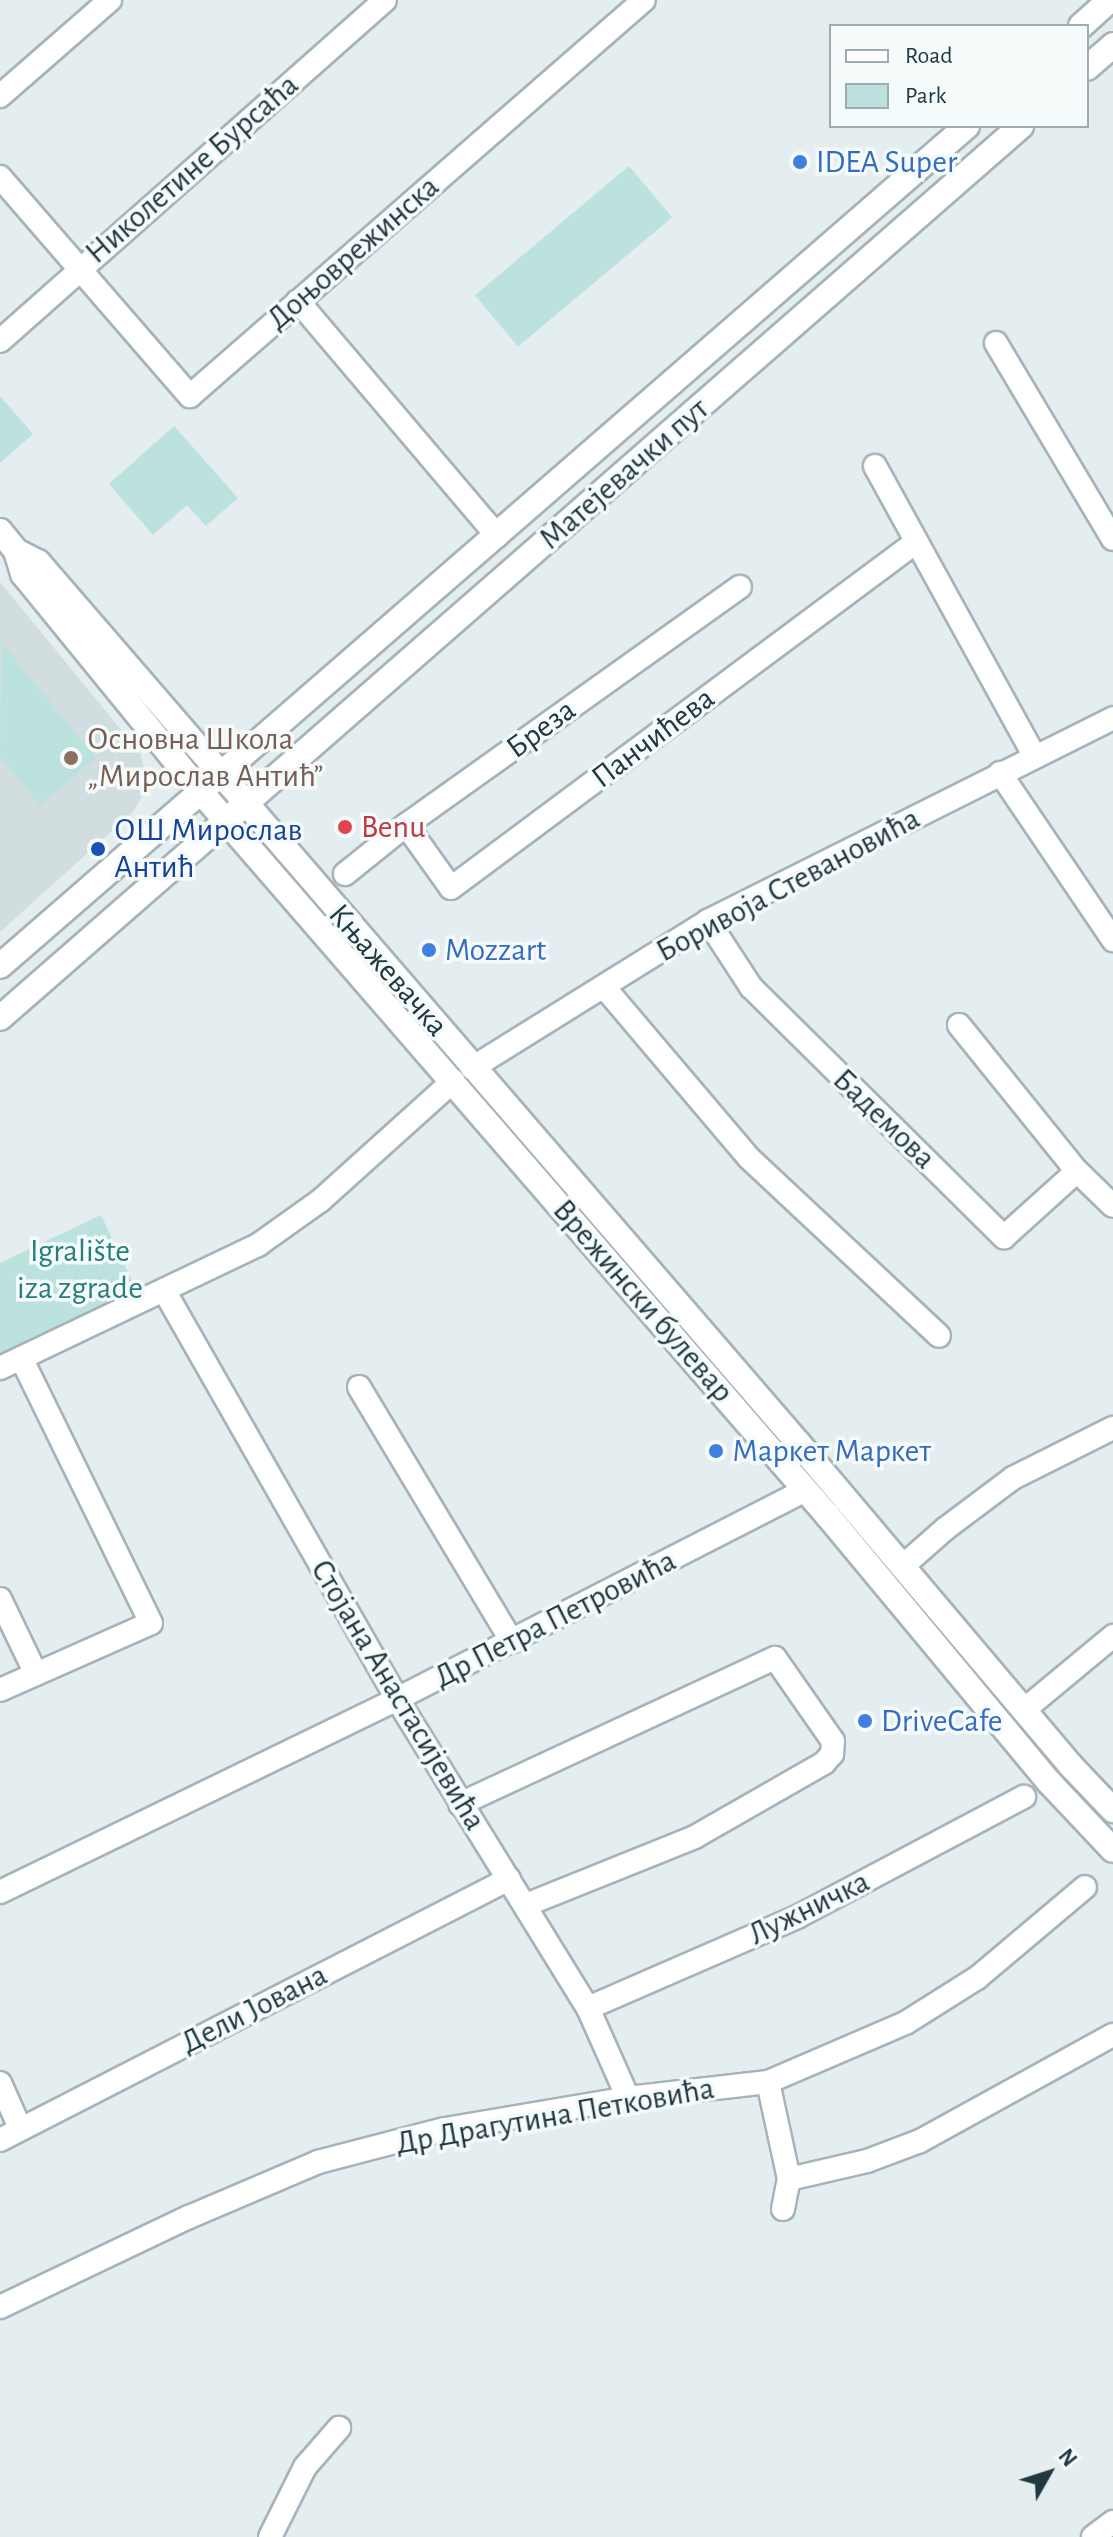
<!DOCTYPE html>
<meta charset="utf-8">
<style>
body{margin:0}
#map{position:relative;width:1113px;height:2537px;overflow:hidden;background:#e4edef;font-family:"Alegreya Sans",sans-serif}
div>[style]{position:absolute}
.built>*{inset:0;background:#d2dddf}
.green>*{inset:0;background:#bbe2dd;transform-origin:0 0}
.roads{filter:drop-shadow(2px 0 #a6b3b8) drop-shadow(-2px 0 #a6b3b8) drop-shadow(0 2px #a6b3b8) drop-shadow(0 -2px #a6b3b8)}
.street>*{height:22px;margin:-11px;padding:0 11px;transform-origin:11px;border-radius:11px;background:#fff}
.secondary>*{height:24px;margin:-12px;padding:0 12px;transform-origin:12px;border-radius:12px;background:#fff}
.dots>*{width:22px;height:22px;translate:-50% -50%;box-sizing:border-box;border:4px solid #f5fafb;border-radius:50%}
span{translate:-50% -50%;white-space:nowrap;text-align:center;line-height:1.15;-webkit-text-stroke:7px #f5fafb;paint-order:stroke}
.shop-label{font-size:32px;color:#366cbe}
.left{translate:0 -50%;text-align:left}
.street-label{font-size:32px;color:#213843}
.education-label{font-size:32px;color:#785e54}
.health-label{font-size:32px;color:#be3a42}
.transit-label{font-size:32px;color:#164399}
.park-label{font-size:32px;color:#267e7e}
.legend{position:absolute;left:829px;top:24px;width:260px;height:104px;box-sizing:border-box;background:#f5fafb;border:2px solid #a0acb1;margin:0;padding:10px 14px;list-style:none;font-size:24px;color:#213843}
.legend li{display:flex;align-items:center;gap:16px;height:40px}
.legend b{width:40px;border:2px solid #a0acb1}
.north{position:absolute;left:1009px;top:2433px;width:80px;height:80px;-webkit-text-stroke:6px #f5fafb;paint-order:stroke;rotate:51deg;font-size:22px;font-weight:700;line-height:32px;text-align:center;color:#213843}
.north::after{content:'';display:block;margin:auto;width:28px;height:36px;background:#213843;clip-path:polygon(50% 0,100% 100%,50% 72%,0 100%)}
</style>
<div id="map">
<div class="built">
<i style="clip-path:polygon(0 582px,140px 753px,148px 786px,133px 812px,0 932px)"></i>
</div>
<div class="green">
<i style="left:629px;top:166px;width:67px;height:201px;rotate:50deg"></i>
<i style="clip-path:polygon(0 396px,33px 434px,0 463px)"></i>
<i style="clip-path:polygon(174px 426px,238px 498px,206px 526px,187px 505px,153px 535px,109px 484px)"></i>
<i style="clip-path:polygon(2px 643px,96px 758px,40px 805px,0 756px)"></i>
<i style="clip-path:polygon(101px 1215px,136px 1289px,0 1354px,0 1263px)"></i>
</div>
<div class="roads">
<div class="street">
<i style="left:0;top:96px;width:146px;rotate:-41.1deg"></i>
<i style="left:0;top:177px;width:290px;rotate:49.1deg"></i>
<i style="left:190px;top:396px;width:602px;rotate:-41.1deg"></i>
<i style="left:298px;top:301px;width:308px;rotate:49.7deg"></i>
<i style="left:0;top:341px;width:514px;rotate:-41.53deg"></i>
<i style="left:996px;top:343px;width:228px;rotate:59.2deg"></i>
<i style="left:875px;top:466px;width:332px;rotate:61.2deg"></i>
<i style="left:1000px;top:773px;width:202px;rotate:55.9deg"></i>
<i style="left:406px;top:825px;width:77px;rotate:54.5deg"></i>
<i style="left:451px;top:888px;width:580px;rotate:-36.65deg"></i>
<i style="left:345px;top:874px;width:78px;rotate:-38.8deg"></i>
<i style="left:406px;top:825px;width:410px;rotate:-35.5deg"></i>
<i style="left:708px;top:921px;width:79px;rotate:56.9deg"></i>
<i style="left:751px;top:987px;width:356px;rotate:44.7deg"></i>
<i style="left:1004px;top:1237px;width:98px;rotate:-42.1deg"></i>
<i style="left:604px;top:987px;width:224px;rotate:49.7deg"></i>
<i style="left:749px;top:1158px;width:260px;rotate:43.1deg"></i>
<i style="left:959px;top:1025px;width:188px;rotate:51.1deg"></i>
<i style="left:1077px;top:1171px;width:50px;rotate:44.2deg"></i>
<i style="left:472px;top:1068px;width:278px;rotate:-31.9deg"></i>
<i style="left:708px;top:921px;width:453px;rotate:-26.6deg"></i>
<i style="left:165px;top:1292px;width:468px;rotate:60.3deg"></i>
<i style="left:397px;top:1699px;width:363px;rotate:58.3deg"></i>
<i style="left:588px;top:2008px;width:98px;rotate:66deg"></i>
<i style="left:0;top:1368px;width:286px;rotate:-25.5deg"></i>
<i style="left:258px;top:1245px;width:77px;rotate:-35.5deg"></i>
<i style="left:321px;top:1200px;width:178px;rotate:-42deg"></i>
<i style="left:359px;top:1387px;width:297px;rotate:59deg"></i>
<i style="left:903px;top:1566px;width:56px;rotate:-41.4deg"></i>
<i style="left:945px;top:1529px;width:85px;rotate:-36.9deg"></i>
<i style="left:1013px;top:1478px;width:112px;rotate:-26.6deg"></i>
<i style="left:0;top:1599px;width:83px;rotate:64.4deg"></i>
<i style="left:0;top:1690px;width:165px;rotate:-23.9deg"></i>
<i style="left:151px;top:1623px;width:295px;rotate:-116.1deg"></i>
<i style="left:1024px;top:1710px;width:116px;rotate:-39.7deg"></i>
<i style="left:460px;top:1804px;width:347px;rotate:-24.9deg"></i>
<i style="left:775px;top:1658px;width:101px;rotate:55.1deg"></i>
<i style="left:833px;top:1741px;width:13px;rotate:94deg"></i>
<i style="left:832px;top:1754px;width:12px;rotate:132deg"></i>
<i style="left:824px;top:1763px;width:149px;rotate:150.2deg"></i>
<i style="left:695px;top:1837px;width:182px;rotate:158.1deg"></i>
<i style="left:0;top:1892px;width:441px;rotate:-25.9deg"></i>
<i style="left:397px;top:1699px;width:458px;rotate:-27.1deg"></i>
<i style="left:588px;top:2008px;width:228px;rotate:-23.5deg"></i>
<i style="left:797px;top:1917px;width:257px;rotate:-27.9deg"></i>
<i style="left:768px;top:2082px;width:99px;rotate:77.8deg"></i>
<i style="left:789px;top:2179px;width:80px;rotate:-13deg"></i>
<i style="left:867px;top:2161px;width:57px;rotate:-20.7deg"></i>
<i style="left:920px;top:2141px;width:220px;rotate:-28.8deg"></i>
<i style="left:0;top:2083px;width:49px;rotate:66deg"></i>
<i style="left:0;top:2140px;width:572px;rotate:-27.15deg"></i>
<i style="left:783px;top:2209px;width:31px;rotate:-79deg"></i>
<i style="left:0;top:2307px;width:209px;rotate:-25.5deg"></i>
<i style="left:189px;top:2217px;width:140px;rotate:-23.1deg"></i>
<i style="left:318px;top:2162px;width:131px;rotate:-14.6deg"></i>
<i style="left:445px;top:2129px;width:186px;rotate:-9.6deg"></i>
<i style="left:628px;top:2098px;width:141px;rotate:-6.5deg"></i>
<i style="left:768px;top:2082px;width:151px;rotate:-23.3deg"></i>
<i style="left:907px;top:2022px;width:83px;rotate:-32.2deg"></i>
<i style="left:977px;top:1978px;width:141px;rotate:-40.1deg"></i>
<i style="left:270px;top:2537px;width:78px;rotate:-63.4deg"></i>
<i style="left:305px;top:2467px;width:52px;rotate:-48.9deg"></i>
<i style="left:1093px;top:2537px;width:25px;rotate:-37deg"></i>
</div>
<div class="secondary">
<i style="left:1081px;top:26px;width:39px;rotate:-42deg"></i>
<i style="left:1087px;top:68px;width:35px;rotate:-41deg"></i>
<i style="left:0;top:531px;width:26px;rotate:51deg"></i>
<i style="left:16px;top:551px;width:24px;rotate:73deg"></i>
<i style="left:23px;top:574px;width:281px;rotate:50.8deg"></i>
<i style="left:201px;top:792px;width:958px;rotate:49.11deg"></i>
<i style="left:828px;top:1516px;width:346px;rotate:50.3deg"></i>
<i style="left:1049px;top:1782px;width:93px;rotate:46.7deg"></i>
<i style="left:16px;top:551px;width:25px;rotate:27deg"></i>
<i style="left:38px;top:562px;width:1165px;rotate:49.21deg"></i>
<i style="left:799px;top:1444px;width:422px;rotate:49.8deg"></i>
<i style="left:1071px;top:1766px;width:61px;rotate:46.3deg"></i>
<i style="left:0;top:966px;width:1281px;rotate:-40.98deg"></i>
<i style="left:0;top:1018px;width:1356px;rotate:-41.14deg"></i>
</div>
</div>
<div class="dots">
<i style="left:800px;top:162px;background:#3f7fe0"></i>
<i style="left:71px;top:758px;background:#8d6e63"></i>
<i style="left:345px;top:827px;background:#e0444e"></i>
<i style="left:98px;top:849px;background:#1a4fb4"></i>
<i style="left:429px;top:950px;background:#3f7fe0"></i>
<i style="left:716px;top:1451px;background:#3f7fe0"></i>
<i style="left:865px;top:1721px;background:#3f7fe0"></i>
</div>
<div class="shop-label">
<span class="left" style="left:816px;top:162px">IDEA Super</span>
<span class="left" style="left:445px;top:950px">Mozzart</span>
<span class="left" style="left:732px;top:1451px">Маркет Маркет</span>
<span class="left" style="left:881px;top:1721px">DriveCafe</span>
</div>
<div class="street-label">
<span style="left:192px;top:169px;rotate:-41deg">Николетине Бурсаћа</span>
<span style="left:353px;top:253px;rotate:-41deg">Доњоврежинска</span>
<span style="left:624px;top:474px;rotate:-41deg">Матејевачки пут</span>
<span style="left:541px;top:729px;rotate:-36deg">Бреза</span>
<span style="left:653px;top:738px;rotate:-37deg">Панчићева</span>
<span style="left:788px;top:885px;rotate:-28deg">Боривоја Стевановића</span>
<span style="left:388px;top:970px;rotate:49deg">Књажевачка</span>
<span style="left:884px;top:1119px;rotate:44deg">Бадемова</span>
<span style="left:643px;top:1301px;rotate:49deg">Врежински булевар</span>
<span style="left:555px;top:1619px;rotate:-27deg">Др Петра Петровића</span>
<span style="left:398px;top:1695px;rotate:59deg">Стојана Анастасијевића</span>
<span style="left:809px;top:1908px;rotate:-26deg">Лужничка</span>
<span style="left:254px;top:2009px;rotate:-27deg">Дели Јована</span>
<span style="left:555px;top:2116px;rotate:-10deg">Др Драгутина Петковића</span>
</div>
<div class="education-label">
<span class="left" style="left:87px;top:758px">Основна Школа<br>„Мирослав Антић”</span>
</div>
<div class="health-label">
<span class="left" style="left:361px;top:827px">Benu</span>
</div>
<div class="transit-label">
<span class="left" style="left:114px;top:849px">ОШ Мирослав<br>Антић</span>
</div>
<div class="park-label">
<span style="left:80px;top:1270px">Igralište<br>iza zgrade</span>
</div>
<ul class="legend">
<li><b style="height:10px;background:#fff"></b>Road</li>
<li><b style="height:22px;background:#bbe2dd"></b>Park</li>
</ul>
<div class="north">N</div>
</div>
